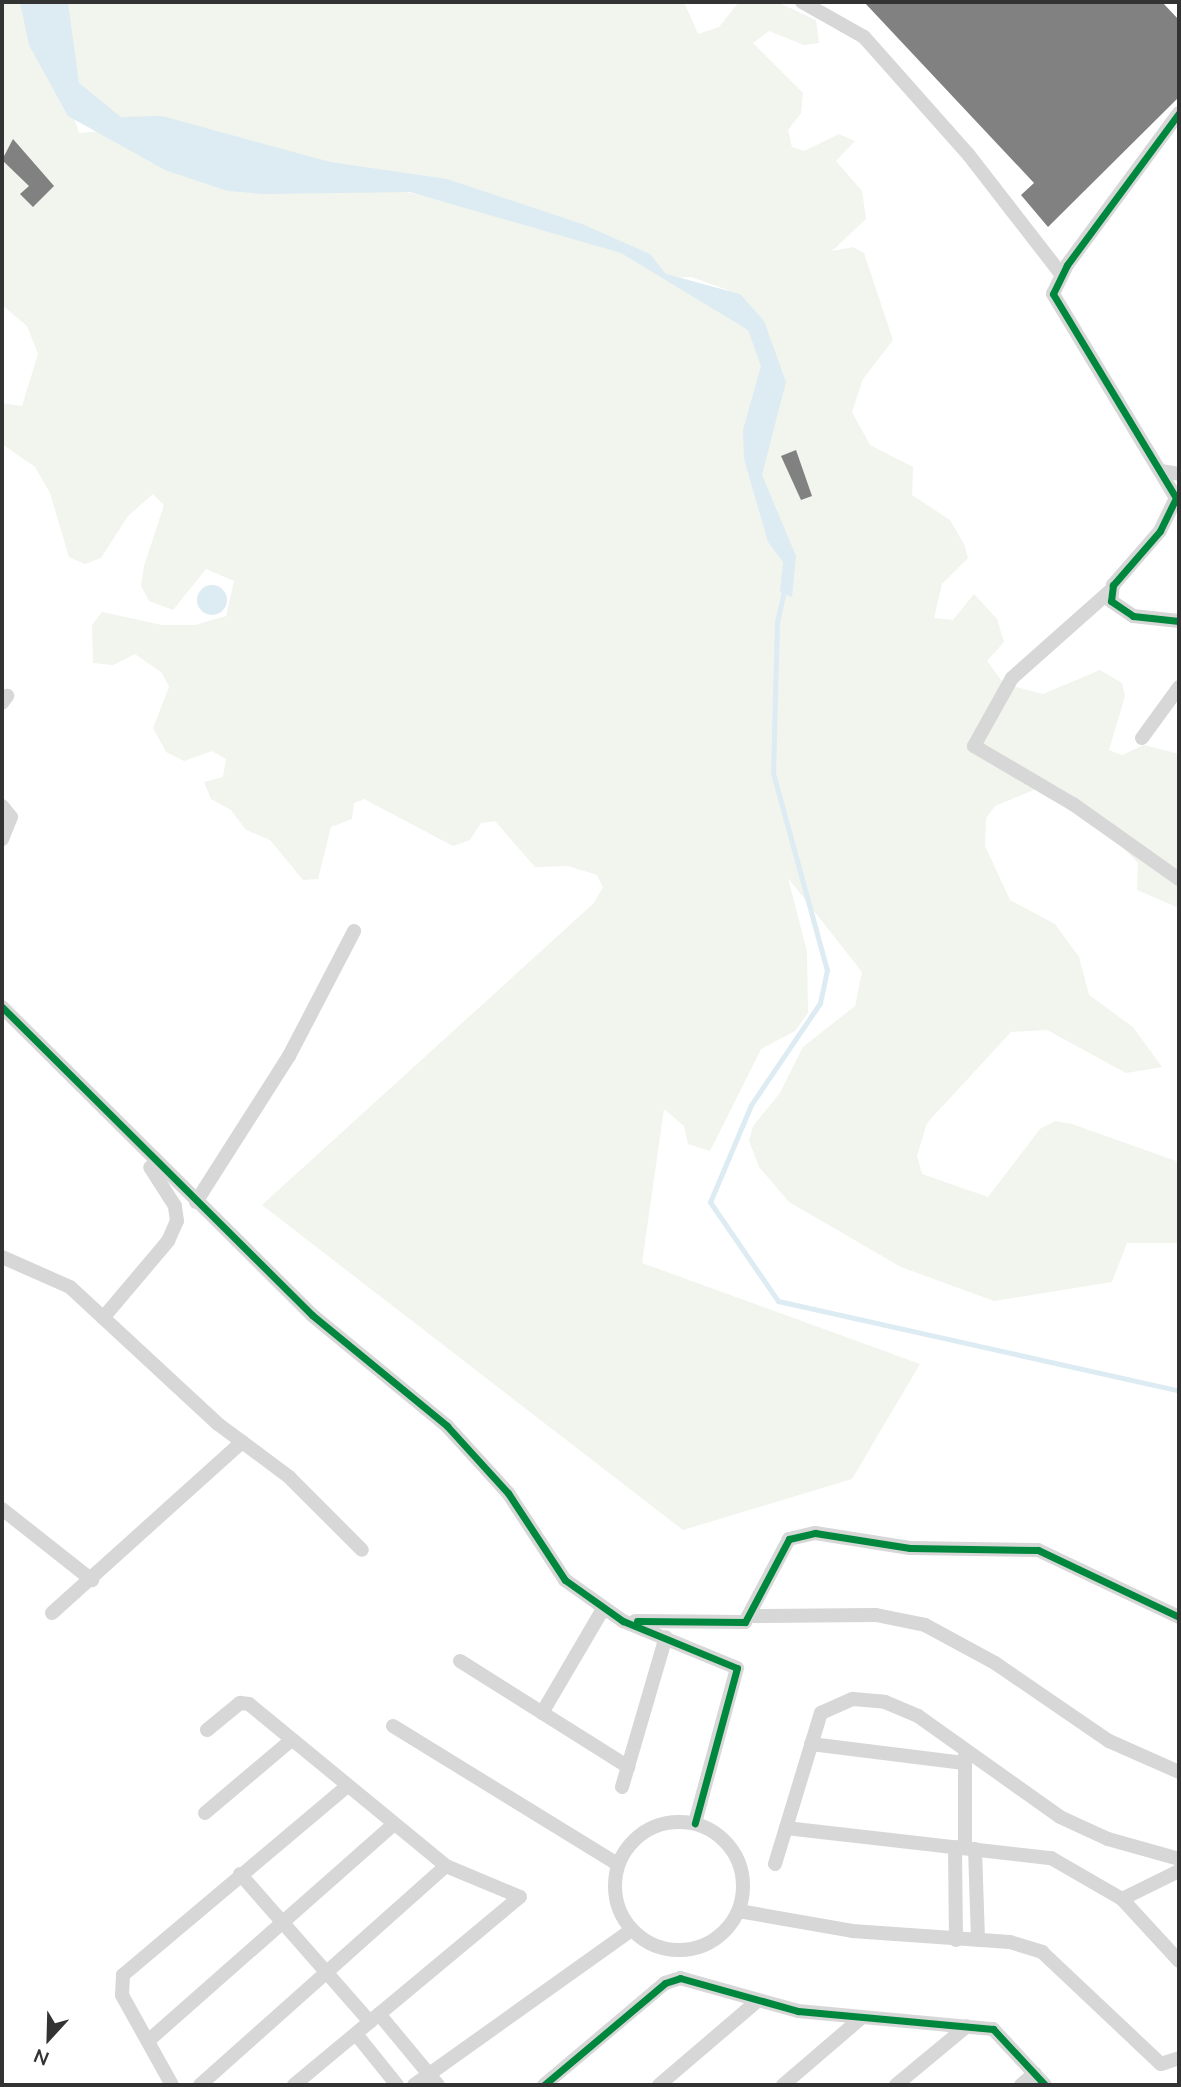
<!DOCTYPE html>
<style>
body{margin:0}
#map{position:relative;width:1181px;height:2087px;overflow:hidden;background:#fff;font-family:Mulish,sans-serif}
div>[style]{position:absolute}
.green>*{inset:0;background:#f1f5ed}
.water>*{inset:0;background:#ddebf3}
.round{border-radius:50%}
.stream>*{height:5px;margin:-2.5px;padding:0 2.5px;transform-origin:2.5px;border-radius:2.5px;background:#ddebf3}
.building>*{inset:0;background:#818181}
.minor>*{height:14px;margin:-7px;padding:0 7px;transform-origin:7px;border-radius:7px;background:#d7d7d7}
.minor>.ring{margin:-7px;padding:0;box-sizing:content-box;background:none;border:14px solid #d7d7d7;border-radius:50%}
.cycleway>*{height:7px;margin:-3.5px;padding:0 3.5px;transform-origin:3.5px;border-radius:3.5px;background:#00873e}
span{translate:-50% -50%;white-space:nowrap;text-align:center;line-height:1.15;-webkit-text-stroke:7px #fff;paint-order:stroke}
.frame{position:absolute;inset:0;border:4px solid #333;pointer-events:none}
.north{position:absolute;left:14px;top:2003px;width:70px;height:70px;-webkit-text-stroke:5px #fff;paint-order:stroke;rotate:202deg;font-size:19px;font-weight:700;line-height:28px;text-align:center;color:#333}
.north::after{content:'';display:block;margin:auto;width:24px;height:32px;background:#333;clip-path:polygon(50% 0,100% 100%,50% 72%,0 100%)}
</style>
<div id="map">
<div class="green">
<i style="clip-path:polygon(evenodd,2px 2px,37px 2px,79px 133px,103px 131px,386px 187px,583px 234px,118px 119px,92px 106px,70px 73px,59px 2px,684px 2px,698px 34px,719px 27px,739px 2px,777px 2px,816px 20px,819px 43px,804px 45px,769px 31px,753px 43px,803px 93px,801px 113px,788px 130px,792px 147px,804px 151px,839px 134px,855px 141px,836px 161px,862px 191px,866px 219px,832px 251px,853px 247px,864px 253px,893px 340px,863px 379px,852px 412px,870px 445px,913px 467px,912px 495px,950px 520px,964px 544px,968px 558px,942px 584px,934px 618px,953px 620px,974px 594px,997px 619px,1004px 642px,987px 661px,1004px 684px,1043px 694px,1100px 670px,1122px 683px,1125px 696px,1109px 750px,1122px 755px,1144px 745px,1179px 754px,1179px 908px,1137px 890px,1138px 863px,1068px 793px,1041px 787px,995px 806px,986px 818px,985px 846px,1010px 900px,1055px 924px,1079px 957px,1089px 995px,1133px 1027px,1162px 1067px,1126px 1073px,1047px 1030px,1011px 1032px,927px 1123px,917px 1156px,922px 1174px,988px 1197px,1040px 1129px,1055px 1121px,1072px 1124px,1179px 1162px,1179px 1243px,1127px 1243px,1112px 1282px,994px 1301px,901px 1267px,789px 1202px,759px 1167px,749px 1141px,753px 1126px,780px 1093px,803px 1047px,855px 1006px,862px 972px,788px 878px,807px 952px,808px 1013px,795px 1031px,761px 1049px,710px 1151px,688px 1144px,684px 1126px,664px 1109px,642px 1263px,920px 1364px,852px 1479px,683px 1530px,262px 1205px,594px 903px,603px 887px,597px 875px,568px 866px,535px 867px,495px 821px,481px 823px,470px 840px,453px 846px,364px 799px,354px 803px,352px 819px,331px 827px,318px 879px,303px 880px,270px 840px,246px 830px,231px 810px,211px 799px,204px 782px,223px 777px,226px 759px,212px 751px,184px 761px,166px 752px,153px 728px,169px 687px,162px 673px,135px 654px,113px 665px,93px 663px,92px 625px,102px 612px,162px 625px,195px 625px,226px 616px,234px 581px,206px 569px,173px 610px,149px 601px,141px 586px,144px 566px,164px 505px,153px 494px,128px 516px,101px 558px,85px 564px,69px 557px,50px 493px,35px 467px,2px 444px,2px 403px,22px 406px,38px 354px,27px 326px,2px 305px,2px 2px,691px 277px,728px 290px,735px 305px,671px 278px,691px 277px)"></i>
</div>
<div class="water">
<i style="clip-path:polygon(20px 2px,68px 2px,79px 83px,121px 117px,162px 116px,330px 162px,447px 179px,582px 224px,650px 254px,666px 274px,740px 294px,764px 321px,786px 382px,762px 475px,796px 556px,792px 597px,780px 592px,783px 562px,768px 542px,744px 459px,743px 430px,761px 366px,748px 330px,621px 253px,410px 192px,264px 194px,228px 191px,165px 170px,68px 116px,29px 45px)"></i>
<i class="round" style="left:197px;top:585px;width:30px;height:30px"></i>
</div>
<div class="stream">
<i style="left:785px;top:587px;width:35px;rotate:103deg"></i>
<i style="left:777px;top:621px;width:152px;rotate:91.5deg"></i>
<i style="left:773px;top:773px;width:204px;rotate:74.7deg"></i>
<i style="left:827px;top:970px;width:34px;rotate:102deg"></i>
<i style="left:820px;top:1003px;width:123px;rotate:124.1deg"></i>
<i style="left:751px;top:1105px;width:105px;rotate:112.9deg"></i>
<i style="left:710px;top:1202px;width:120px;rotate:55.5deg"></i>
<i style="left:778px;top:1301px;width:411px;rotate:12.6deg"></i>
</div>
<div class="building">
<i style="clip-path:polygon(864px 2px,1162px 2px,1179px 20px,1179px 97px,1048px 227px,1021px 195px,1034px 183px)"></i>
<i style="clip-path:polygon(13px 139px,54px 186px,33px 207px,20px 194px,29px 186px,2px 160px)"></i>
<i style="clip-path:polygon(796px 450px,812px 496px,801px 500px,781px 456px)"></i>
</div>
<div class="minor">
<i style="left:802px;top:2px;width:71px;rotate:29.4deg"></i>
<i style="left:864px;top:37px;width:157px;rotate:48.4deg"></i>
<i style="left:968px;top:154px;width:152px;rotate:52.2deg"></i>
<i style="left:1179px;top:113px;width:189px;rotate:126.4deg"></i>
<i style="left:1067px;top:265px;width:32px;rotate:116deg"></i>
<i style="left:1053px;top:294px;width:238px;rotate:58.9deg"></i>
<i style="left:1176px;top:498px;width:37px;rotate:116deg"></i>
<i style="left:1160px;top:531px;width:72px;rotate:131deg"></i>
<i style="left:1113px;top:585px;width:16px;rotate:97deg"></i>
<i style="left:1111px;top:601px;width:27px;rotate:34deg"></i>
<i style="left:1133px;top:616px;width:46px;rotate:6.2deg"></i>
<i style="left:1161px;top:471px;width:18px;rotate:9deg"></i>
<i style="left:1110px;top:591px;width:131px;rotate:138.4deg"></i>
<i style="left:1012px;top:678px;width:78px;rotate:119.2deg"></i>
<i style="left:974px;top:746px;width:115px;rotate:30.4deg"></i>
<i style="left:1073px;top:804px;width:130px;rotate:35.3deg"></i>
<i style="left:2px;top:703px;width:9px;rotate:-54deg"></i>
<i style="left:1142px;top:738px;width:63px;rotate:-54deg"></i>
<i style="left:2px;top:806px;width:14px;rotate:51deg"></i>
<i style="left:11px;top:817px;width:24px;rotate:112deg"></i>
<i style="left:2px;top:1007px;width:437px;rotate:44.8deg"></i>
<i style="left:312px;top:1315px;width:175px;rotate:39.4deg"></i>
<i style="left:447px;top:1426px;width:91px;rotate:47.7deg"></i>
<i style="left:508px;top:1493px;width:104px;rotate:56.8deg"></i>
<i style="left:565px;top:1580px;width:71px;rotate:35.3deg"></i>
<i style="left:623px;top:1621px;width:123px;rotate:22.4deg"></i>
<i style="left:737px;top:1668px;width:161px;rotate:105.2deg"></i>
<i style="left:196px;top:1202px;width:173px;rotate:-57.5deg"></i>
<i style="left:289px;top:1056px;width:141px;rotate:-62.5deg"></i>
<i style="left:2px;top:1257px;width:74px;rotate:23.8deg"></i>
<i style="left:70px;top:1287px;width:202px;rotate:42.8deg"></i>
<i style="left:218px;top:1424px;width:89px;rotate:36.7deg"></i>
<i style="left:289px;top:1477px;width:103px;rotate:45deg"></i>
<i style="left:103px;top:1318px;width:101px;rotate:-49.8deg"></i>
<i style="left:168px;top:1241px;width:22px;rotate:-66deg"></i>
<i style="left:177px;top:1221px;width:15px;rotate:-98deg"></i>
<i style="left:175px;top:1206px;width:46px;rotate:-122.7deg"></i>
<i style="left:2px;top:1509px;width:115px;rotate:38.3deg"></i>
<i style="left:52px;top:1613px;width:256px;rotate:-42deg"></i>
<i style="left:752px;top:1616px;width:124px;rotate:-0.5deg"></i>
<i style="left:876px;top:1615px;width:50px;rotate:11.5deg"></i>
<i style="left:925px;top:1625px;width:80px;rotate:28.5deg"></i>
<i style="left:995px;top:1663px;width:138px;rotate:34.4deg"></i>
<i style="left:1109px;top:1741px;width:77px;rotate:23.9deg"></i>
<i style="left:635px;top:1621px;width:110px;rotate:0.5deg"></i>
<i style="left:745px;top:1622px;width:94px;rotate:-62.1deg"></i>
<i style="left:789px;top:1539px;width:27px;rotate:-13deg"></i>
<i style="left:815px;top:1533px;width:96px;rotate:9deg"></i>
<i style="left:910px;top:1548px;width:128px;rotate:0.9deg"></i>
<i style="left:1038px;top:1550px;width:156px;rotate:25.4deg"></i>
<i style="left:460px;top:1661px;width:199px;rotate:32.2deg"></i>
<i style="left:542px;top:1713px;width:121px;rotate:-59.6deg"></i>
<i style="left:393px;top:1726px;width:263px;rotate:31.6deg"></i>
<i style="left:207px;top:1730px;width:43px;rotate:-39.3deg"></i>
<i style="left:240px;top:1703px;width:9px;rotate:6deg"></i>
<i style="left:249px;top:1704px;width:255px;rotate:39.4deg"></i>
<i style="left:446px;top:1866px;width:80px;rotate:22.7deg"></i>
<i style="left:811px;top:1744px;width:154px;rotate:7.1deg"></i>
<i style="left:965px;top:1755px;width:93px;rotate:90deg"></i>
<i style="left:622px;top:1787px;width:156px;rotate:-73.7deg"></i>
<i style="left:205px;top:1813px;width:110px;rotate:-40.2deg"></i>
<i class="ring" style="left:615px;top:1822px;width:114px;height:114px"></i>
<i style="left:786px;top:1828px;width:267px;rotate:6.5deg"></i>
<i style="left:1051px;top:1858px;width:82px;rotate:30deg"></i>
<i style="left:1122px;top:1899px;width:84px;rotate:47.4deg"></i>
<i style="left:955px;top:1847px;width:93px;rotate:89.4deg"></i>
<i style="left:975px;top:1849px;width:91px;rotate:88.1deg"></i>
<i style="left:775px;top:1864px;width:158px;rotate:-73.1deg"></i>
<i style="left:821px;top:1713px;width:35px;rotate:-24deg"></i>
<i style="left:853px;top:1699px;width:32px;rotate:5deg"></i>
<i style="left:885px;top:1702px;width:36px;rotate:23deg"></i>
<i style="left:918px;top:1716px;width:174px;rotate:35.4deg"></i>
<i style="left:1060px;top:1817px;width:53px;rotate:24.6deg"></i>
<i style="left:1108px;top:1839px;width:74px;rotate:15.7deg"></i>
<i style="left:240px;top:1874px;width:197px;rotate:48.7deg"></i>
<i style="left:1122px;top:1899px;width:64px;rotate:-26.2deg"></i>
<i style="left:739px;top:1911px;width:115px;rotate:10deg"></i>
<i style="left:852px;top:1931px;width:158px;rotate:4deg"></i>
<i style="left:1010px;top:1942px;width:34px;rotate:17deg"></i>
<i style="left:1042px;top:1952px;width:163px;rotate:43.3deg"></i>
<i style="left:1161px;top:2064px;width:19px;rotate:-18deg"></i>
<i style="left:379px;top:2014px;width:92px;rotate:50.3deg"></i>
<i style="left:356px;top:2034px;width:65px;rotate:51.2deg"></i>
<i style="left:148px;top:2041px;width:325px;rotate:-41.4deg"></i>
<i style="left:172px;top:2085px;width:103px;rotate:-119.1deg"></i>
<i style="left:122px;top:1995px;width:20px;rotate:-87deg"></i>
<i style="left:123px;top:1975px;width:290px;rotate:-40.1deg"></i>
<i style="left:200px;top:2085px;width:329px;rotate:-41.7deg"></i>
<i style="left:294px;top:2085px;width:294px;rotate:-39.8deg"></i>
<i style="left:414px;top:2085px;width:267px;rotate:-35.5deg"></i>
<i style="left:544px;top:2085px;width:158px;rotate:-40.1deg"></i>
<i style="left:665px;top:1983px;width:16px;rotate:-18deg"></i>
<i style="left:680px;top:1978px;width:123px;rotate:15.6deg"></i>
<i style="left:798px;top:2011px;width:196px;rotate:5.3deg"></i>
<i style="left:993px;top:2029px;width:76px;rotate:47.1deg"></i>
<i style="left:659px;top:2085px;width:126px;rotate:-40.5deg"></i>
<i style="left:783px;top:2085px;width:101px;rotate:-40.6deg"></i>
<i style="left:896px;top:2085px;width:92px;rotate:-39.7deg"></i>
<i style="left:1021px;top:2085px;width:18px;rotate:-41deg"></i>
</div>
<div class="cycleway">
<i style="left:1179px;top:113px;width:189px;rotate:126.4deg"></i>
<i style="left:1067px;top:265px;width:32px;rotate:116deg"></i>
<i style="left:1053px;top:294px;width:238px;rotate:58.9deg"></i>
<i style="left:1176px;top:498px;width:37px;rotate:116deg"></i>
<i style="left:1160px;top:531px;width:72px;rotate:131deg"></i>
<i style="left:1113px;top:585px;width:16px;rotate:97deg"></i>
<i style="left:1111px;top:601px;width:27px;rotate:34deg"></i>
<i style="left:1133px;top:616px;width:46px;rotate:6.2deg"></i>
<i style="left:2px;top:1007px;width:437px;rotate:44.8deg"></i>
<i style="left:312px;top:1315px;width:175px;rotate:39.4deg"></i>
<i style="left:447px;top:1426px;width:91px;rotate:47.7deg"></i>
<i style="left:508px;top:1493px;width:104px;rotate:56.8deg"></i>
<i style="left:565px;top:1580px;width:71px;rotate:35.3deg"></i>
<i style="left:623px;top:1621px;width:123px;rotate:22.4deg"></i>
<i style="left:737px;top:1668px;width:161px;rotate:105.2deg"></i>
<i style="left:637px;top:1621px;width:108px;rotate:0.5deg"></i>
<i style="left:745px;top:1622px;width:94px;rotate:-62.1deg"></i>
<i style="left:789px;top:1539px;width:27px;rotate:-13deg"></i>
<i style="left:815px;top:1533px;width:96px;rotate:9deg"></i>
<i style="left:910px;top:1548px;width:128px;rotate:0.9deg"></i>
<i style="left:1038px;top:1550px;width:156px;rotate:25.4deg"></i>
<i style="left:544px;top:2085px;width:158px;rotate:-40.1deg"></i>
<i style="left:665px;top:1983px;width:16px;rotate:-18deg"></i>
<i style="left:680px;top:1978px;width:123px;rotate:15.6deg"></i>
<i style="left:798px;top:2011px;width:196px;rotate:5.3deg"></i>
<i style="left:993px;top:2029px;width:76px;rotate:47.1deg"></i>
</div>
<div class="frame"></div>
<div class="north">N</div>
</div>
